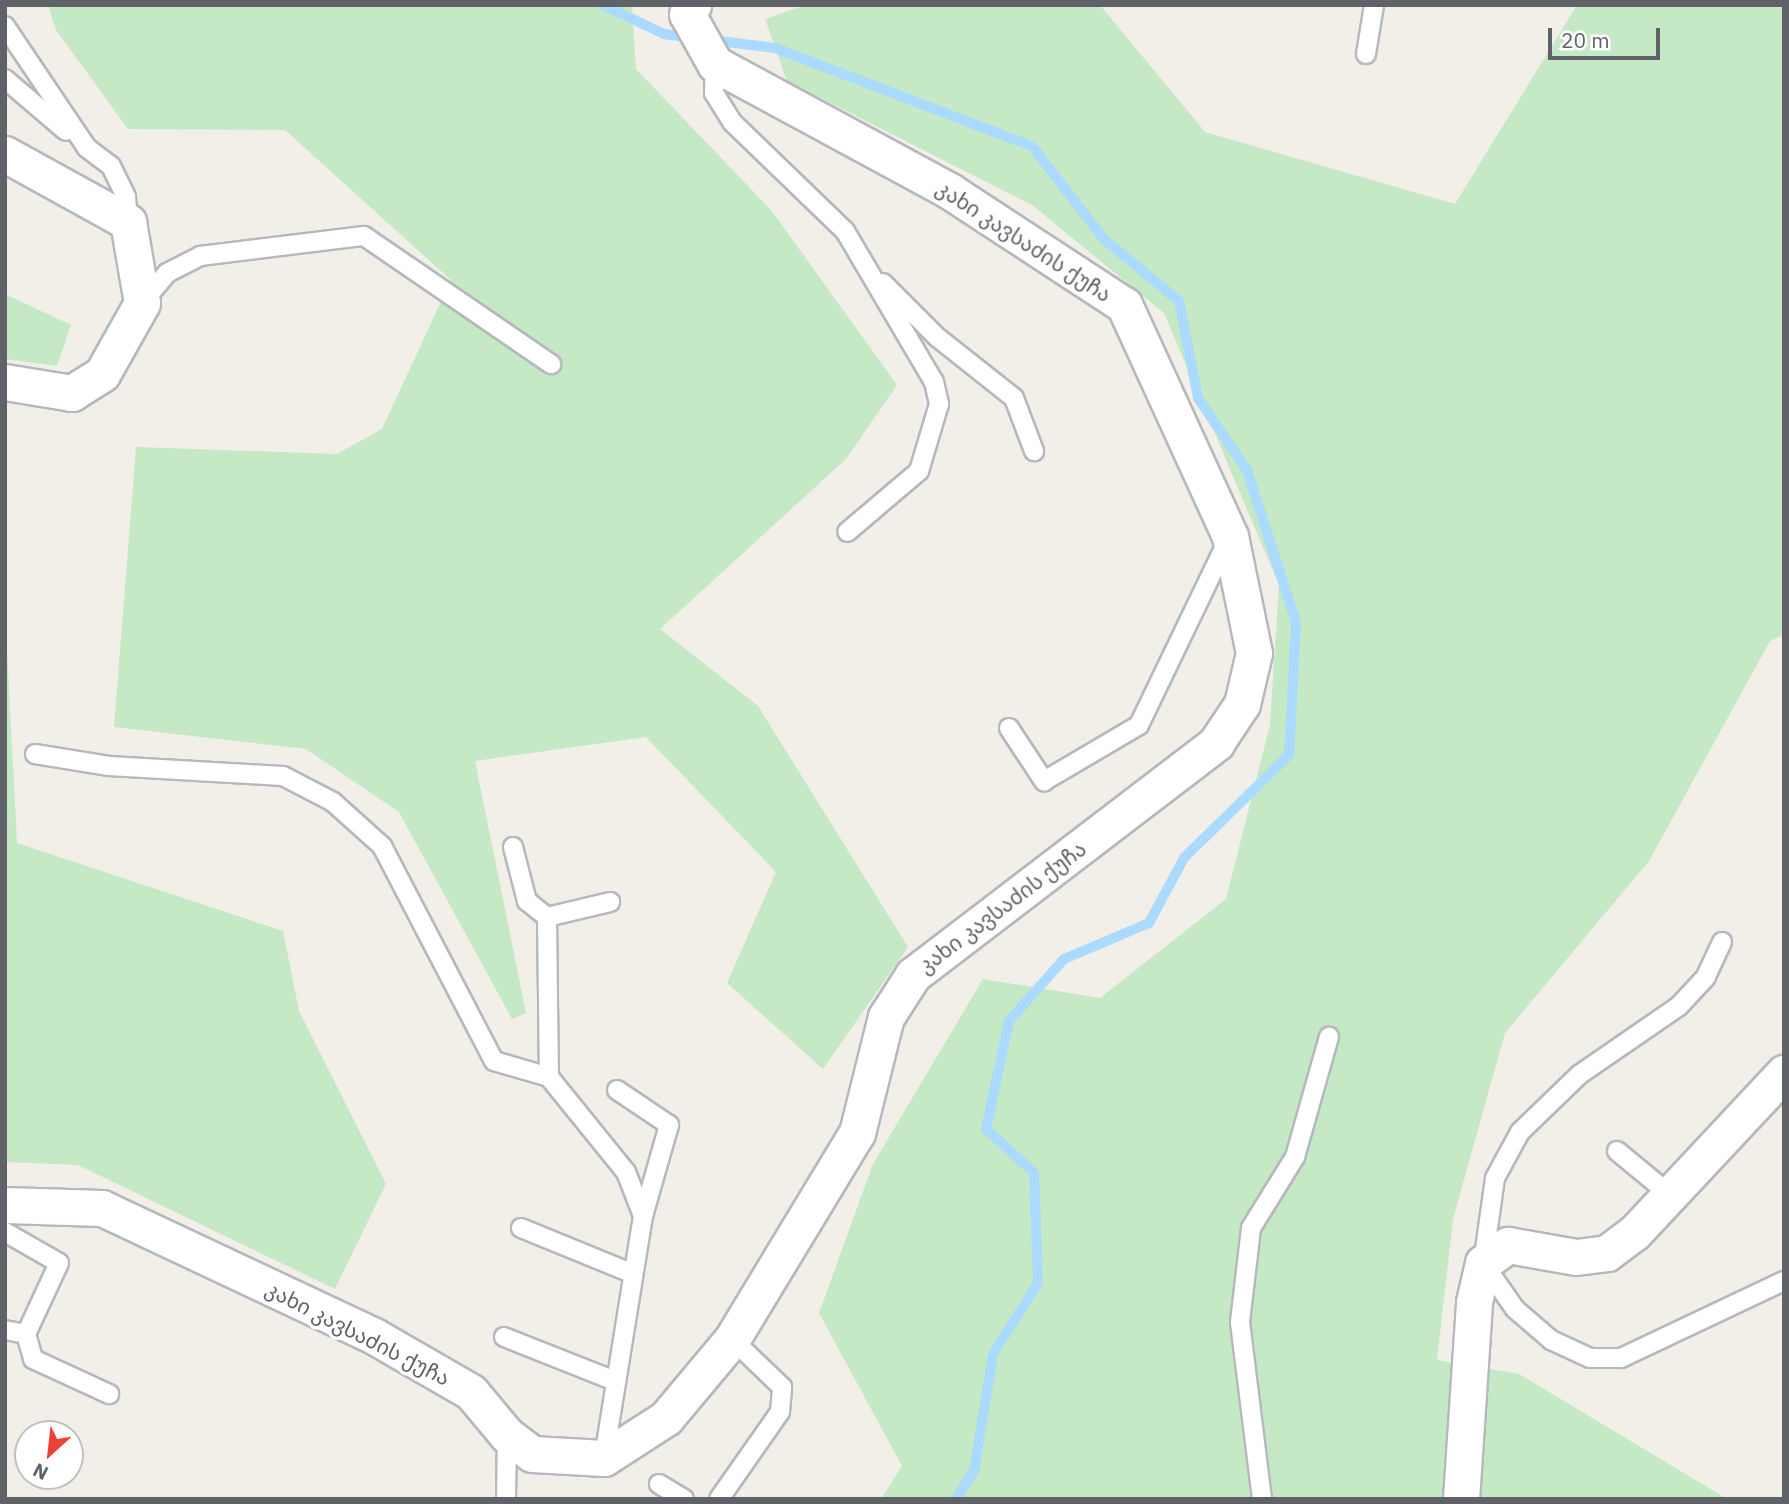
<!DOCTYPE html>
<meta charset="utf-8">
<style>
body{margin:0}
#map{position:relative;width:1789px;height:1504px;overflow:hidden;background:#f1efe8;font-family:"IBM Plex Sans","Noto Sans Georgian",sans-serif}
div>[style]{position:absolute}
.green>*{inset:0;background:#c5e8c5}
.stream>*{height:10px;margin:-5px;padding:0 5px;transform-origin:5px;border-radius:5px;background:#aadaff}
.roads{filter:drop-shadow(2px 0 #b5b8bc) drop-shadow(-2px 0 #b5b8bc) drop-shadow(0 2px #b5b8bc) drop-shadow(0 -2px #b5b8bc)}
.lane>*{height:18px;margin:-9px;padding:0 9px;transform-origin:9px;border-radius:9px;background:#fff}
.street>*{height:35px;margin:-17.5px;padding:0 17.5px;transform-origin:17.5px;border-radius:17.5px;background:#fff}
span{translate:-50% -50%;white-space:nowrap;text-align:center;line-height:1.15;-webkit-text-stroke:7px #fff;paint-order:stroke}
.street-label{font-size:21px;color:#5f6368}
.frame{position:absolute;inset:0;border:7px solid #5f6368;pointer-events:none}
.north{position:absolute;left:14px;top:1420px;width:70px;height:70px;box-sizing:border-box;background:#fff;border:2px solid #bfc1c3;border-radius:50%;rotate:207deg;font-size:19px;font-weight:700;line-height:28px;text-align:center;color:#5f6368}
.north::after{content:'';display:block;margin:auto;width:24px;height:32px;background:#ea4335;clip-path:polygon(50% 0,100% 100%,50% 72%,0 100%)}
.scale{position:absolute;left:1548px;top:28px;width:112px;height:32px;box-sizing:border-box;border:4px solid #5f6368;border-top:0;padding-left:9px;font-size:21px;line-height:24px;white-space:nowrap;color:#5f6368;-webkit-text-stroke:5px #fff;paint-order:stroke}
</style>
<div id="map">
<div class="green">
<i style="clip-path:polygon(48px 5px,632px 5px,636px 69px,771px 210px,897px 385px,846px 459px,660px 629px,758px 706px,908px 947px,823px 1069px,727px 983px,776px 872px,646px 737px,475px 761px,526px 1013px,512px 1019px,399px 812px,306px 749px,114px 727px,136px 447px,337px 454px,382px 429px,451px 280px,285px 130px,128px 129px,56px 30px)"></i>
<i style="clip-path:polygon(806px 5px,1100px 5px,1205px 132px,1455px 204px,1577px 5px,1784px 5px,1784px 634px,1770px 641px,1649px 861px,1505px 1033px,1453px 1219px,1437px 1360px,1519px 1374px,1727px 1499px,881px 1499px,902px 1466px,819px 1313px,873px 1164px,983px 979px,1100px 998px,1226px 899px,1270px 725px,1279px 585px,1164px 313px,1032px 205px,787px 81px,765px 19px)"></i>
<i style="clip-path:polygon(5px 294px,71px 325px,57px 366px,5px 359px)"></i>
<i style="clip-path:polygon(5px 612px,17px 843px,283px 931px,299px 1011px,386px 1184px,335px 1289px,78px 1165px,5px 1162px)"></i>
</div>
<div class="stream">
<i style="left:603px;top:5px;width:68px;rotate:25.4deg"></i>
<i style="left:664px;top:34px;width:28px;rotate:8deg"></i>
<i style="left:711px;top:40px;width:64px;rotate:7.1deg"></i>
<i style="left:775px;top:48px;width:275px;rotate:20.9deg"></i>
<i style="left:1032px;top:146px;width:118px;rotate:52.3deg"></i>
<i style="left:1104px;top:239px;width:97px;rotate:39.6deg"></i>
<i style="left:1179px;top:301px;width:99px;rotate:78.9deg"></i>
<i style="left:1198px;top:398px;width:87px;rotate:55.8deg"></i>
<i style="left:1247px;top:470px;width:161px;rotate:72.2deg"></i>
<i style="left:1296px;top:623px;width:132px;rotate:93deg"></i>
<i style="left:1289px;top:755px;width:147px;rotate:135.6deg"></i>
<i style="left:1184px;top:858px;width:74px;rotate:118.3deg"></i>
<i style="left:1149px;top:923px;width:92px;rotate:157deg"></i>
<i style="left:1064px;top:959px;width:83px;rotate:131.6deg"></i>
<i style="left:1009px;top:1021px;width:110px;rotate:102deg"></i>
<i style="left:986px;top:1129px;width:65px;rotate:42.5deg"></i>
<i style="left:1034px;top:1173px;width:110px;rotate:87.9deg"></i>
<i style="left:1038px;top:1283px;width:84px;rotate:122.4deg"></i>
<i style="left:993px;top:1354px;width:119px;rotate:99.2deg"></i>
<i style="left:974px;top:1471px;width:33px;rotate:123deg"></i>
</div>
<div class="roads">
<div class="lane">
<i style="left:5px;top:26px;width:147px;rotate:56.1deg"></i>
<i style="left:87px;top:148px;width:30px;rotate:37deg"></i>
<i style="left:111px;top:166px;width:34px;rotate:64deg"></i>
<i style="left:126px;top:197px;width:25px;rotate:85deg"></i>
<i style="left:1366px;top:54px;width:50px;rotate:-80.7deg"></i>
<i style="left:715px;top:64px;width:29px;rotate:92deg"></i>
<i style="left:714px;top:93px;width:34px;rotate:58deg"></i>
<i style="left:732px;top:122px;width:157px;rotate:44deg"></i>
<i style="left:845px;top:231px;width:175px;rotate:59.5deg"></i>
<i style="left:934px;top:382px;width:23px;rotate:77deg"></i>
<i style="left:939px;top:404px;width:70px;rotate:106.6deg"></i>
<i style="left:919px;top:471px;width:94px;rotate:139.7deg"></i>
<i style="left:5px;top:79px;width:80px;rotate:40.4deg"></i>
<i style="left:883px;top:283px;width:76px;rotate:45deg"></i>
<i style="left:937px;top:337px;width:98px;rotate:38.4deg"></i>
<i style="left:1014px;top:398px;width:57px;rotate:69.3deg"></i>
<i style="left:142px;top:303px;width:39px;rotate:-50deg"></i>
<i style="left:167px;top:273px;width:37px;rotate:-27deg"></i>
<i style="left:200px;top:256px;width:165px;rotate:-7deg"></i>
<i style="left:364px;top:236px;width:227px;rotate:34.4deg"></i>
<i style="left:1009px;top:728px;width:64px;rotate:56.6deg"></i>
<i style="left:1044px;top:781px;width:110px;rotate:-30.5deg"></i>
<i style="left:1139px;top:725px;width:203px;rotate:-64.3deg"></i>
<i style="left:35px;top:754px;width:75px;rotate:9.2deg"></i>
<i style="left:109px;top:766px;width:174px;rotate:3.3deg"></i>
<i style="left:283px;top:776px;width:56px;rotate:27.5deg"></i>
<i style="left:333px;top:802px;width:66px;rotate:41.9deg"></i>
<i style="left:382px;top:846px;width:242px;rotate:62.5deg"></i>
<i style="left:494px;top:1061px;width:57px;rotate:16.2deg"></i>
<i style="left:549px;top:1077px;width:122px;rotate:51deg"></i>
<i style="left:626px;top:1172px;width:47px;rotate:68.9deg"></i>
<i style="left:643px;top:1216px;width:244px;rotate:99.2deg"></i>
<i style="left:513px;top:847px;width:56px;rotate:75.5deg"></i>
<i style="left:527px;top:901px;width:26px;rotate:39deg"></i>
<i style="left:547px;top:917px;width:160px;rotate:89.3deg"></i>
<i style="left:547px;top:917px;width:65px;rotate:-13.4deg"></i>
<i style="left:1722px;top:942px;width:38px;rotate:115deg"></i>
<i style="left:1706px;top:977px;width:40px;rotate:133deg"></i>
<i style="left:1679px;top:1006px;width:121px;rotate:145.4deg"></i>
<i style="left:1579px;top:1075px;width:82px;rotate:136deg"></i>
<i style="left:1520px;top:1132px;width:52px;rotate:118.5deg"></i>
<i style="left:1495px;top:1178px;width:86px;rotate:98deg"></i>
<i style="left:1483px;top:1263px;width:56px;rotate:55.2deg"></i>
<i style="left:1515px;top:1309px;width:48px;rotate:40.7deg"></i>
<i style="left:1551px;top:1340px;width:43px;rotate:24.8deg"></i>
<i style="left:1590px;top:1358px;width:31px"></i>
<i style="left:1621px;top:1358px;width:180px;rotate:-25.3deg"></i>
<i style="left:617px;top:1090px;width:63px;rotate:33.9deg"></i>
<i style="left:669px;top:1125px;width:95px;rotate:105.9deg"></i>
<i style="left:1617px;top:1151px;width:66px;rotate:39.5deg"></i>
<i style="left:521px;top:1228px;width:119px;rotate:22.2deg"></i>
<i style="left:5px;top:1232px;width:62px;rotate:29.9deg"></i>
<i style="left:59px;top:1263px;width:78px;rotate:114.9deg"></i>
<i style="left:5px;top:1330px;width:21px;rotate:11deg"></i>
<i style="left:26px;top:1334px;width:26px;rotate:74deg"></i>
<i style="left:33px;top:1359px;width:84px;rotate:24.7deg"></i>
<i style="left:504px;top:1337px;width:119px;rotate:21.6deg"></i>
<i style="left:659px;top:1484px;width:29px;rotate:31deg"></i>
<i style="left:506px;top:1499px;width:64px;rotate:-89.1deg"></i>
<i style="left:719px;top:1499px;width:106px;rotate:-55deg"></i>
<i style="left:780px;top:1412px;width:25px;rotate:-85deg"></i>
<i style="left:782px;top:1387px;width:69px;rotate:-136.2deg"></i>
<i style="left:1262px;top:1499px;width:178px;rotate:-97.1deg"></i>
<i style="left:1240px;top:1322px;width:95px;rotate:-83.3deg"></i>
<i style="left:1251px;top:1228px;width:84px;rotate:-58.2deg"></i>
<i style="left:1295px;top:1157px;width:125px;rotate:-74.2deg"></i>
</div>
<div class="street">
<i style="left:5px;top:154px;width:141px;rotate:28.9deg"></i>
<i style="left:128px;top:222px;width:82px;rotate:80.2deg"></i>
<i style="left:142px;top:303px;width:81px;rotate:119.4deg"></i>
<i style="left:102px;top:374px;width:36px;rotate:148deg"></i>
<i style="left:72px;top:393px;width:68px;rotate:-170.7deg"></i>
<i style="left:5px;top:1205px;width:97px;rotate:1.8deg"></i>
<i style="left:102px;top:1208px;width:301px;rotate:25.2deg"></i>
<i style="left:374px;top:1336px;width:112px;rotate:30deg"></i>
<i style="left:471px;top:1392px;width:56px;rotate:50.1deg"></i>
<i style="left:507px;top:1435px;width:31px;rotate:37deg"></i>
<i style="left:532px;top:1454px;width:72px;rotate:3.2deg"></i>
<i style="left:604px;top:1458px;width:74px;rotate:-32.8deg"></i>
<i style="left:666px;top:1418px;width:103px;rotate:-50.1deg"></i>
<i style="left:732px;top:1339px;width:241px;rotate:-58.8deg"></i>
<i style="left:857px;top:1133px;width:120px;rotate:-76deg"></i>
<i style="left:886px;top:1017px;width:50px;rotate:-57.3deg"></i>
<i style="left:913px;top:975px;width:382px;rotate:-37.4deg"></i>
<i style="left:1216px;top:743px;width:47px;rotate:-56.3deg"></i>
<i style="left:1242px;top:704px;width:52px;rotate:-76.8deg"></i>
<i style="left:1254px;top:653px;width:119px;rotate:-101.6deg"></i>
<i style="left:1230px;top:536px;width:254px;rotate:-114.6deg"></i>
<i style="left:1124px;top:305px;width:208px;rotate:-146.8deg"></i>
<i style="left:950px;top:191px;width:267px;rotate:-151.6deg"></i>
<i style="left:715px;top:64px;width:57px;rotate:-119.2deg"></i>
<i style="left:687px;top:14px;width:11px;rotate:-56deg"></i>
<i style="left:1461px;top:1499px;width:197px;rotate:-86.2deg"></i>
<i style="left:1474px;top:1302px;width:40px;rotate:-77deg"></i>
<i style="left:1483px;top:1263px;width:31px;rotate:-36deg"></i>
<i style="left:1508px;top:1245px;width:69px;rotate:10deg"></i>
<i style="left:1576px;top:1257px;width:31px;rotate:-7deg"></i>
<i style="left:1607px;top:1253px;width:35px;rotate:-37deg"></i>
<i style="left:1635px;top:1232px;width:218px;rotate:-46.9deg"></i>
</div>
</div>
<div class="street-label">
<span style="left:1024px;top:241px;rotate:33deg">კახი კავსაძის ქუჩა</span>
<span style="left:1002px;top:907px;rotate:-37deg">კახი კავსაძის ქუჩა</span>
<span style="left:358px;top:1333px;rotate:27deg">კახი კავსაძის ქუჩა</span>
</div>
<div class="frame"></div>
<div class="north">N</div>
<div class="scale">20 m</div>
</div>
